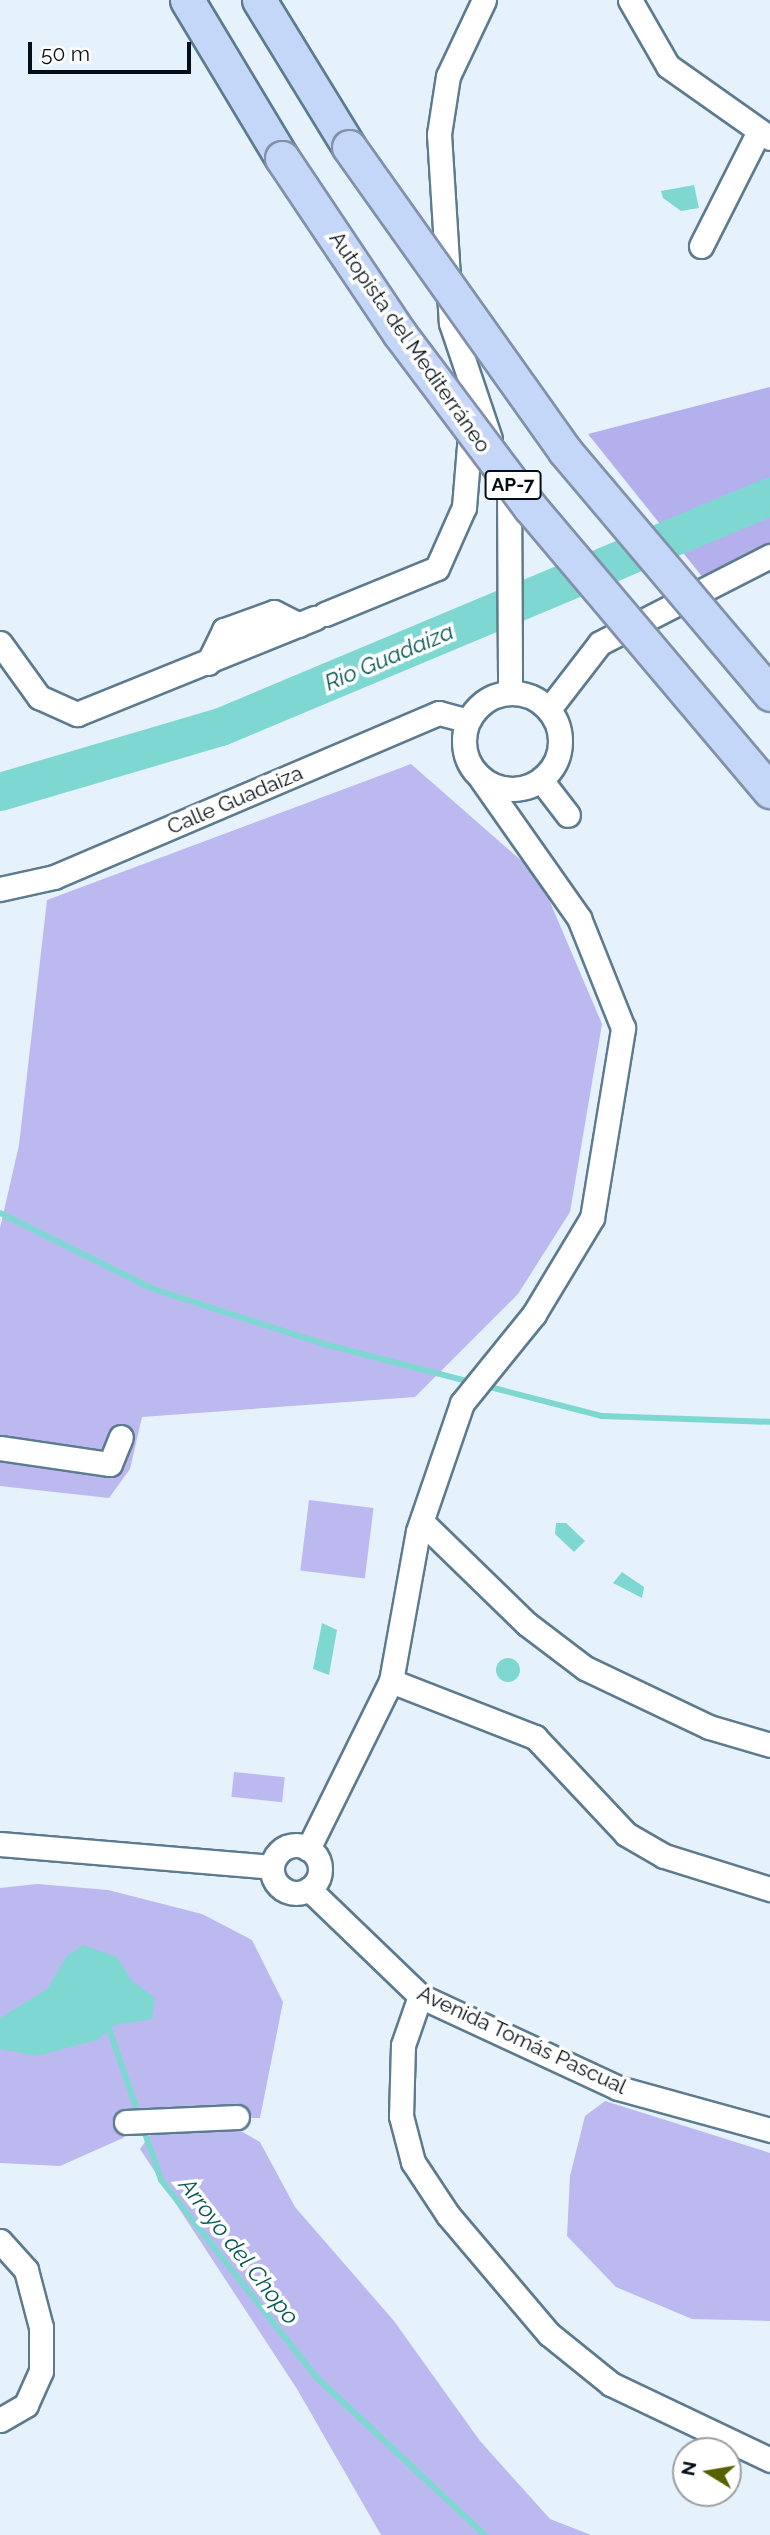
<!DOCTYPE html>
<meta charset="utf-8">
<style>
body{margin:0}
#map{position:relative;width:770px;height:2535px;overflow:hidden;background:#e5f2fb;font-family:Raleway,sans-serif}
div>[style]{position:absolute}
.green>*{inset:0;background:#bcb9f1;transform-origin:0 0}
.forest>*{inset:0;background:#b4b0ee}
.water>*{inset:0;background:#7ed8d1}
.round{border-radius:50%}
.stream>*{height:6px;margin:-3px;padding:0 3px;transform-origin:3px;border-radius:3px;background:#7ed8d1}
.river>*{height:38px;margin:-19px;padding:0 19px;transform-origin:19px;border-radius:19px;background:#7ed8d1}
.roads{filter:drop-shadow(2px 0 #5d7b8f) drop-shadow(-2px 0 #5d7b8f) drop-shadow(0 2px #5d7b8f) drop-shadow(0 -2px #5d7b8f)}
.minor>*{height:23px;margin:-11.5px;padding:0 11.5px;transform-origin:11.5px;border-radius:11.5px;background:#fff}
.minor>.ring{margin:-11.5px;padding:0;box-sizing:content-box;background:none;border:23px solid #fff;border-radius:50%}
.highway>*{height:33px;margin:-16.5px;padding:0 16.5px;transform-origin:16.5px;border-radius:16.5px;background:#c5d7f8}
.bridges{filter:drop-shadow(2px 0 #8191a9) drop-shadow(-2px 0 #8191a9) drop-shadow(0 2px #8191a9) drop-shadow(0 -2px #8191a9)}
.highway-bridge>*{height:33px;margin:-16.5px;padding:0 16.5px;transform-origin:16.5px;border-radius:16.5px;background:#c5d7f8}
span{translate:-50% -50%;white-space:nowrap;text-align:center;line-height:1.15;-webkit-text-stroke:7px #fff;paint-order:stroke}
.shield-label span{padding:2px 5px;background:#fff;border:2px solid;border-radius:5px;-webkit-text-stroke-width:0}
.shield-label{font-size:19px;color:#040e16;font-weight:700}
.street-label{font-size:21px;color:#040e16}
.water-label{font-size:23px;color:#015652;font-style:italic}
.north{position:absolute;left:672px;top:2437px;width:70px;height:70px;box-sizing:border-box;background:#fff;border:2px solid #9b9fa2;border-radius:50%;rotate:281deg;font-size:19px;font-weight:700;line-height:28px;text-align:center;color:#040e16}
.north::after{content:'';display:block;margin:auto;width:24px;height:32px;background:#576100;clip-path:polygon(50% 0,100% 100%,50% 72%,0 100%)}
.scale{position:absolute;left:28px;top:42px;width:163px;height:32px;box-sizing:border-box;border:4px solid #040e16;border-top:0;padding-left:9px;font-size:21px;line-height:24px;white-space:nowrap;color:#040e16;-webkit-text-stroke:5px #fff;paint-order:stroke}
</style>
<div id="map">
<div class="green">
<i style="clip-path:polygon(411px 764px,539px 876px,602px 1024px,570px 1212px,518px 1294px,415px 1397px,142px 1417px,130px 1469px,109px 1498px,0 1486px,0 1228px,19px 1145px,47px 900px)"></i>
<i style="left:309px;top:1500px;width:65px;height:71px;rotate:7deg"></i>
<i style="left:234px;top:1772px;width:51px;height:25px;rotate:6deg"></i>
<i style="clip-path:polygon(37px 1884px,108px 1890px,202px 1914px,252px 1940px,283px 2002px,260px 2118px,149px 2116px,123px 2138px,60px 2166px,0 2163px,0 1888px)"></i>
<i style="clip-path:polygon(605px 2101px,770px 2153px,770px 2321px,692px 2319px,616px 2287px,567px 2236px,570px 2176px,585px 2116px)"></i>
<i style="clip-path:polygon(232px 2126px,260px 2142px,295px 2207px,394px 2321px,480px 2441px,550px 2519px,591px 2535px,381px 2535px,297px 2389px,140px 2149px,155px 2128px)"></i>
</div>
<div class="forest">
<i style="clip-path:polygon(770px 387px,770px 556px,708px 584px,588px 434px)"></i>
</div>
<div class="water">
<i style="clip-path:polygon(694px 185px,699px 208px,681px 211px,663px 198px,661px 191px)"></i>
<i style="clip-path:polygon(556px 1523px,566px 1523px,585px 1541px,574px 1552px,555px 1534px)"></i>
<i style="clip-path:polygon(622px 1572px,644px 1587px,642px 1598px,613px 1583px)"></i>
<i style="clip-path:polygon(322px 1623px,337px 1630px,329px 1675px,313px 1669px)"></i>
<i class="round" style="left:496px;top:1658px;width:24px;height:24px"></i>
<i style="clip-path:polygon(83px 1945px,117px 1957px,131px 1980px,155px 1998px,152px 2019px,115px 2025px,97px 2040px,37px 2056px,0 2049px,0 2018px,47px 1989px,67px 1956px)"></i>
</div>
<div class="stream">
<i style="left:0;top:1213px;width:171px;rotate:26.4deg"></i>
<i style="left:153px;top:1289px;width:180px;rotate:17.8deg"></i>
<i style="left:324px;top:1344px;width:152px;rotate:14.5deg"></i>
<i style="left:482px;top:1385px;width:124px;rotate:14.5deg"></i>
<i style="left:602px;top:1416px;width:168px;rotate:2deg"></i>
<i style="left:107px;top:2023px;width:166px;rotate:71deg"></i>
<i style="left:161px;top:2180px;width:251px;rotate:51.8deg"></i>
<i style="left:316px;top:2377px;width:231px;rotate:43.1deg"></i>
</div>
<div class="river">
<i style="left:0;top:792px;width:230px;rotate:-16.4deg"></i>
<i style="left:221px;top:727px;width:595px;rotate:-22.73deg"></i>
</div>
<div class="roads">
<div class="minor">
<i style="left:484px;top:0;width:84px;rotate:115.3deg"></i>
<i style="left:448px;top:76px;width:59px;rotate:98.8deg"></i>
<i style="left:439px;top:134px;width:189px;rotate:86.4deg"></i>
<i style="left:451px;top:323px;width:122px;rotate:71.4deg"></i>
<i style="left:630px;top:0;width:76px;rotate:60.1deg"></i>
<i style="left:668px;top:66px;width:125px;rotate:35.2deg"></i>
<i style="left:701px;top:246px;width:129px;rotate:-63.2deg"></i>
<i style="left:509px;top:483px;width:209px;rotate:89.7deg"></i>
<i style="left:325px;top:614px;width:121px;rotate:-22.3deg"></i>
<i style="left:437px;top:568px;width:67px;rotate:-66.1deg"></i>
<i style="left:464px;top:507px;width:85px;rotate:-85.3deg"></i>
<i style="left:0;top:643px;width:67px;rotate:54.2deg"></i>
<i style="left:39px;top:697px;width:42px;rotate:24.1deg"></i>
<i style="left:77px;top:714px;width:257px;rotate:-22deg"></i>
<i style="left:208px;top:663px;width:37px;rotate:-64deg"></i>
<i style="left:224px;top:630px;width:53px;rotate:-19.8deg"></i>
<i style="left:274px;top:612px;width:28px;rotate:27deg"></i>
<i class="ring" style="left:464px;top:693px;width:73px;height:73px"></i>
<i style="left:549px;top:709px;width:83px;rotate:-52.3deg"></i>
<i style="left:600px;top:643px;width:191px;rotate:-27.1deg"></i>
<i style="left:541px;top:780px;width:44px;rotate:52.4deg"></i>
<i style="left:0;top:889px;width:55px;rotate:-12.5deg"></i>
<i style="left:54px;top:877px;width:418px;rotate:-23.1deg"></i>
<i style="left:439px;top:713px;width:30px;rotate:15deg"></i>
<i style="left:0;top:1448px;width:111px;rotate:8.3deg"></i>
<i style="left:110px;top:1464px;width:29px;rotate:-68deg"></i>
<i style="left:422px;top:1522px;width:146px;rotate:44.2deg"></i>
<i style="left:527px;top:1624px;width:73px;rotate:37.2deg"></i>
<i style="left:585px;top:1668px;width:137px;rotate:25.4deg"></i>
<i style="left:709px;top:1727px;width:64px;rotate:16.4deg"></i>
<i style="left:391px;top:1681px;width:155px;rotate:21.3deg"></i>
<i style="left:535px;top:1737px;width:133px;rotate:46.8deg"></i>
<i style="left:626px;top:1834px;width:44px;rotate:30.1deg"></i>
<i style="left:664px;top:1856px;width:111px;rotate:17.3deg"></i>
<i style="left:0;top:1844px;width:273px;rotate:4.8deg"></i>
<i class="ring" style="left:272px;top:1845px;width:25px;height:25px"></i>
<i style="left:308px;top:1849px;width:187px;rotate:-63.7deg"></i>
<i style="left:391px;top:1681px;width:152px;rotate:-79.8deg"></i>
<i style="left:418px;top:1531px;width:135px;rotate:-71deg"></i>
<i style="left:462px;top:1403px;width:114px;rotate:-51deg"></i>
<i style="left:534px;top:1314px;width:112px;rotate:-58.9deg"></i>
<i style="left:592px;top:1218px;width:193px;rotate:-80.7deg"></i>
<i style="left:623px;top:1028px;width:118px;rotate:-111.8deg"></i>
<i style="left:579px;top:918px;width:169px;rotate:-125.1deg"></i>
<i style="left:309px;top:1889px;width:154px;rotate:43.9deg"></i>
<i style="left:420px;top:1996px;width:218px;rotate:24.9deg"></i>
<i style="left:618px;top:2088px;width:158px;rotate:15.4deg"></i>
<i style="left:420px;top:1996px;width:52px;rotate:109.1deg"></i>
<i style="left:403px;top:2045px;width:71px;rotate:91.6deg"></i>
<i style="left:401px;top:2116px;width:48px;rotate:75.4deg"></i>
<i style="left:413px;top:2162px;width:64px;rotate:56.6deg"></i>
<i style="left:448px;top:2215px;width:156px;rotate:49.7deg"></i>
<i style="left:549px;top:2334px;width:80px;rotate:38.9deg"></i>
<i style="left:611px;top:2384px;width:176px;rotate:25.5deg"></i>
<i style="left:126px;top:2122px;width:111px;rotate:-2.6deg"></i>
<i style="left:0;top:2241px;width:39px;rotate:48deg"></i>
<i style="left:26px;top:2270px;width:59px;rotate:75.3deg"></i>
<i style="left:41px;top:2327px;width:44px;rotate:90deg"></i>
<i style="left:41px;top:2371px;width:37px;rotate:114deg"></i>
<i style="left:26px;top:2405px;width:30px;rotate:150deg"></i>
</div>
<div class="highway">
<i style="left:187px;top:0;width:184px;rotate:59deg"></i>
<i style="left:259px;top:0;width:172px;rotate:58.5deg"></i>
</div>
</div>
<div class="bridges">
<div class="highway-bridge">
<i style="left:349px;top:147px;width:373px;rotate:54.6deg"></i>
<i style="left:565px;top:451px;width:318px;rotate:49.8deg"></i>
<i style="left:282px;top:158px;width:212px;rotate:56.2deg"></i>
<i style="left:400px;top:334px;width:216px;rotate:53.1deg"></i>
<i style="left:530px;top:507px;width:372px;rotate:49.8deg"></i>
</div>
</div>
<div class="shield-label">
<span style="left:513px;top:485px">AP-7</span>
</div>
<div class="street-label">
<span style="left:410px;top:342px;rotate:55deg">Autopista del Mediterráneo</span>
<span style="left:235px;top:800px;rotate:-23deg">Calle Guadaiza</span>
<span style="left:522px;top:2040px;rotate:25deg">Avenida Tomás Pascual</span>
</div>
<div class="water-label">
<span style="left:389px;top:657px;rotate:-23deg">Rio Guadaiza</span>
<span style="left:239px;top:2251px;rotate:52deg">Arroyo del Chopo</span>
</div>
<div class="north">N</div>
<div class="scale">50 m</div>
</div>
